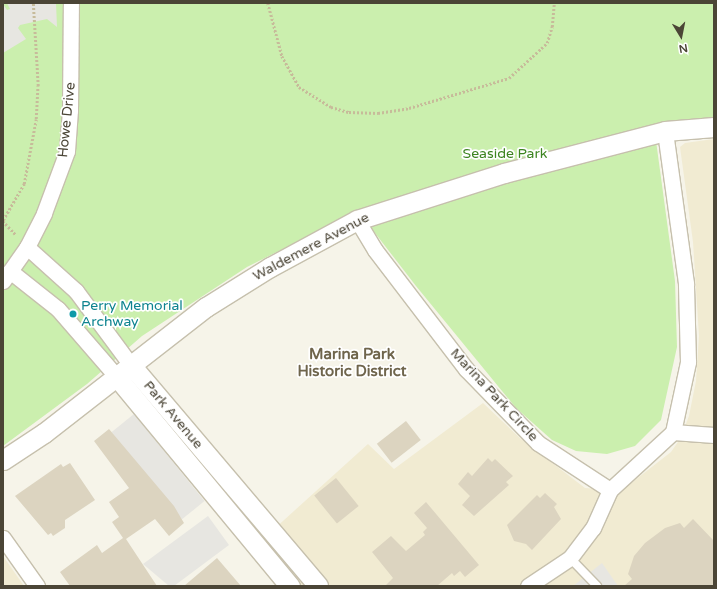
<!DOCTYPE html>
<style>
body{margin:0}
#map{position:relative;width:717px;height:589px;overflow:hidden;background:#f6f4e9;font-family:"Varela Round",sans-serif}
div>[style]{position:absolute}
.education>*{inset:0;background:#f1ebd2}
.green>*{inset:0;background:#cbefae}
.parking>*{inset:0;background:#e7e6e1;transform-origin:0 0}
.building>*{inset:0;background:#dcd4c0;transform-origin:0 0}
.path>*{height:2.5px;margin-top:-1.25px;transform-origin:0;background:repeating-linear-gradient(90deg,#c7bb9a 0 2px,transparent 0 4px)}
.roads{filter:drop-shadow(1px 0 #c6c0ad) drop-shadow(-1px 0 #c6c0ad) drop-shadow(0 1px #c6c0ad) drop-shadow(0 -1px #c6c0ad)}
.service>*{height:8px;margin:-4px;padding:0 4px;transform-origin:4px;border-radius:4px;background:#fff}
.minor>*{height:15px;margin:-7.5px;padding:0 7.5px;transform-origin:7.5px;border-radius:7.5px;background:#fff}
.tertiary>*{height:19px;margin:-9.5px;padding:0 9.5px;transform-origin:9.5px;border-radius:9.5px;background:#fff}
.dots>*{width:11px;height:11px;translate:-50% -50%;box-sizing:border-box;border:2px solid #fff;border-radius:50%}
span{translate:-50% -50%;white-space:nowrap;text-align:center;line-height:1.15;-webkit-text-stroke:3.5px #fff;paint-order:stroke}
.street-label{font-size:14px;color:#4b4536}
.park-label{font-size:14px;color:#3d8521}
.culture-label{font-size:14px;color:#0d838f}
.left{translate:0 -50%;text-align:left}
.neighbourhood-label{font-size:15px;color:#6f654c;font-weight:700}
.frame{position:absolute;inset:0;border:4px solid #4b4536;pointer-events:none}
.north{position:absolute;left:661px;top:16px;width:40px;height:40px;-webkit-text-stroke:3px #fff;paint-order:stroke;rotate:170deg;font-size:11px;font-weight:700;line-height:16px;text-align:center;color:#4b4536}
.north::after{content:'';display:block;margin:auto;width:14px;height:18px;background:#4b4536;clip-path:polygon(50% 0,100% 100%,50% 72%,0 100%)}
</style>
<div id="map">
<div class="education">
<i style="clip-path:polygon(714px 139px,714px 586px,283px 586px,252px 549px,368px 444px,394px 469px,483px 403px,521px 439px,585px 488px,599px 489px,630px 484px,671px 452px,680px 439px,689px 416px,696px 381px,699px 336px,693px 242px,680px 147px,685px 143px)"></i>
<i style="clip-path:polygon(3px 556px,24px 586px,3px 586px)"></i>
</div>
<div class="green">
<i style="clip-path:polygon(3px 3px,714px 3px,714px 118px,654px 126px,675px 281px,677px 347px,661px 420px,635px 446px,607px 454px,576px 451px,552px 440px,516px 408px,416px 286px,358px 211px,247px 267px,142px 336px,87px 384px,3px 446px)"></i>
</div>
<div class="parking">
<i style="clip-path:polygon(7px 3px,56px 3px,57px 27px,47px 19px,20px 25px,18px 28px,26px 39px,3px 53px,3px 4px,7px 10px,10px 9px)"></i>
<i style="left:134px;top:414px;width:112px;height:29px;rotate:51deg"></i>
<i style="clip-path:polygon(208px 516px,229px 545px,174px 586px,169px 586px,143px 564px)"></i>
<i style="clip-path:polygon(602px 563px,618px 586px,573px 586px)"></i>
</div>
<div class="building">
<i style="left:406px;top:421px;width:24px;height:37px;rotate:52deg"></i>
<i style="clip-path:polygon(109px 429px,174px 506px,184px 523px,169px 536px,155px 519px,126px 539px,157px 586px,70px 586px,60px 572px,97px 545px,102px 553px,123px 538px,112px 522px,119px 517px,109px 502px,129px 488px,94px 441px)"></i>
<i style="clip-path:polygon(488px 458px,492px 462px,495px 459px,513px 476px,506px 482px,509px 485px,474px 516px,462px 505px,470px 496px,458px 484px,468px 472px,472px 476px)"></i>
<i style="clip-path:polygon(70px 463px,95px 500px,65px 520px,65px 528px,53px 536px,51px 533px,48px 535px,15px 496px,61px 464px,63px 467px)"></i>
<i style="left:336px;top:478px;width:36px;height:28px;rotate:51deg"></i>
<i style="clip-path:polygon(545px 493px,557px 504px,554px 507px,561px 519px,532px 550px,526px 544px,514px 541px,507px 525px,537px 495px,540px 498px)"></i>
<i style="clip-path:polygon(426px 502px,479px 565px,465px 577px,460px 571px,454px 576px,452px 573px,437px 586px,385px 586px,393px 578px,372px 552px,391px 536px,406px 551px,425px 535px,423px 532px,427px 528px,414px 513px)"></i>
<i style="clip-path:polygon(693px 519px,714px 541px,714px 586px,624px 586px,632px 579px,628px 574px,634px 556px,645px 543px,665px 528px,680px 523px,684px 528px)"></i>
<i style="clip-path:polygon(217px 558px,241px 586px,184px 586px)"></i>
</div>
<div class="path">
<i style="left:268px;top:3px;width:55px;rotate:75.2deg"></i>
<i style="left:282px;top:56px;width:35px;rotate:61deg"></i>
<i style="left:299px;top:87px;width:38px;rotate:32deg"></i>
<i style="left:331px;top:107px;width:19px;rotate:16deg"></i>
<i style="left:349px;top:112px;width:29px;rotate:2deg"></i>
<i style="left:378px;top:113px;width:31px;rotate:-9deg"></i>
<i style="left:409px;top:108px;width:104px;rotate:-16.7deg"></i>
<i style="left:509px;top:78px;width:52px;rotate:-42.6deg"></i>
<i style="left:547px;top:43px;width:17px;rotate:-73deg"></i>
<i style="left:552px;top:27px;width:24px;rotate:-85deg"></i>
<i style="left:3px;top:220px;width:42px;rotate:-59.7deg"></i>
<i style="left:24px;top:184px;width:66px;rotate:-79.5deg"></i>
<i style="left:36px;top:119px;width:33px;rotate:-87deg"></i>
<i style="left:38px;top:86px;width:83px;rotate:-93.4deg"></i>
<i style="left:3px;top:221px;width:19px;rotate:47deg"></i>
</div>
<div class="roads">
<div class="service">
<i style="left:570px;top:558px;width:39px;rotate:46deg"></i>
</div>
<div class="minor">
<i style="left:357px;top:220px;width:35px;rotate:59deg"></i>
<i style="left:375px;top:250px;width:150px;rotate:52.6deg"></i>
<i style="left:466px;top:369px;width:103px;rotate:45.8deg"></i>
<i style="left:538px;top:443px;width:86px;rotate:33.1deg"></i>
<i style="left:27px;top:247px;width:66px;rotate:41.9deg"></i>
<i style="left:76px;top:291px;width:91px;rotate:53.5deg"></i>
<i style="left:10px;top:271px;width:61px;rotate:38.4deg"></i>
<i style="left:58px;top:309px;width:89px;rotate:49.1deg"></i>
<i style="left:3px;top:281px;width:42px;rotate:-54.8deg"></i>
<i style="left:27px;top:247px;width:38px;rotate:-63deg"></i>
<i style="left:44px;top:213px;width:66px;rotate:-69.6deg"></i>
<i style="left:67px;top:151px;width:41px;rotate:-85.8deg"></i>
<i style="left:70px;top:110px;width:107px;rotate:-89.5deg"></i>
<i style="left:673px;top:432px;width:41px;rotate:4.2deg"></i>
<i style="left:3px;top:538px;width:59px;rotate:54.7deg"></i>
<i style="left:528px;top:586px;width:50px;rotate:-33.7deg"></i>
<i style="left:570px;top:558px;width:38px;rotate:-53deg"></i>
<i style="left:593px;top:528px;width:42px;rotate:-65.9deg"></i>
<i style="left:610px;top:490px;width:86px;rotate:-42.6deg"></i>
<i style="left:673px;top:432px;width:72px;rotate:-77.9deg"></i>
<i style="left:688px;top:362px;width:79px;rotate:-91.5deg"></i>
<i style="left:686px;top:283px;width:153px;rotate:-97.9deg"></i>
</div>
<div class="tertiary">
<i style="left:130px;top:364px;width:291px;rotate:49.7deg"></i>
<i style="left:116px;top:376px;width:273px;rotate:50.4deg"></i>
<i style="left:3px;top:460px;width:49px;rotate:-33.4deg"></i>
<i style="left:44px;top:433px;width:205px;rotate:-37.9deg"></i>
<i style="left:206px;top:307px;width:75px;rotate:-32deg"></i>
<i style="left:270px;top:267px;width:99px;rotate:-28.4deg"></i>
<i style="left:357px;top:220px;width:154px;rotate:-17.7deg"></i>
<i style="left:504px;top:173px;width:166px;rotate:-14.6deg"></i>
<i style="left:665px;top:131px;width:49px;rotate:-4.7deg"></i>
</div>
</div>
<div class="dots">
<i style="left:73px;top:314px;background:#0f9aa8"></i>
</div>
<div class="street-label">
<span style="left:67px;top:120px;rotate:-84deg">Howe Drive</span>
<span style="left:311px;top:247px;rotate:-28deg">Waldemere Avenue</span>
<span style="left:494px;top:395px;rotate:47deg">Marina Park Circle</span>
<span style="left:173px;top:415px;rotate:50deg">Park Avenue</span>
</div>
<div class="park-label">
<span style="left:505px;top:154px">Seaside Park</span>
</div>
<div class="culture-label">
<span class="left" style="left:81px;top:314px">Perry Memorial<br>Archway</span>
</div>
<div class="neighbourhood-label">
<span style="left:352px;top:363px">Marina Park<br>Historic District</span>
</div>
<div class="frame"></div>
<div class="north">N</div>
</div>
